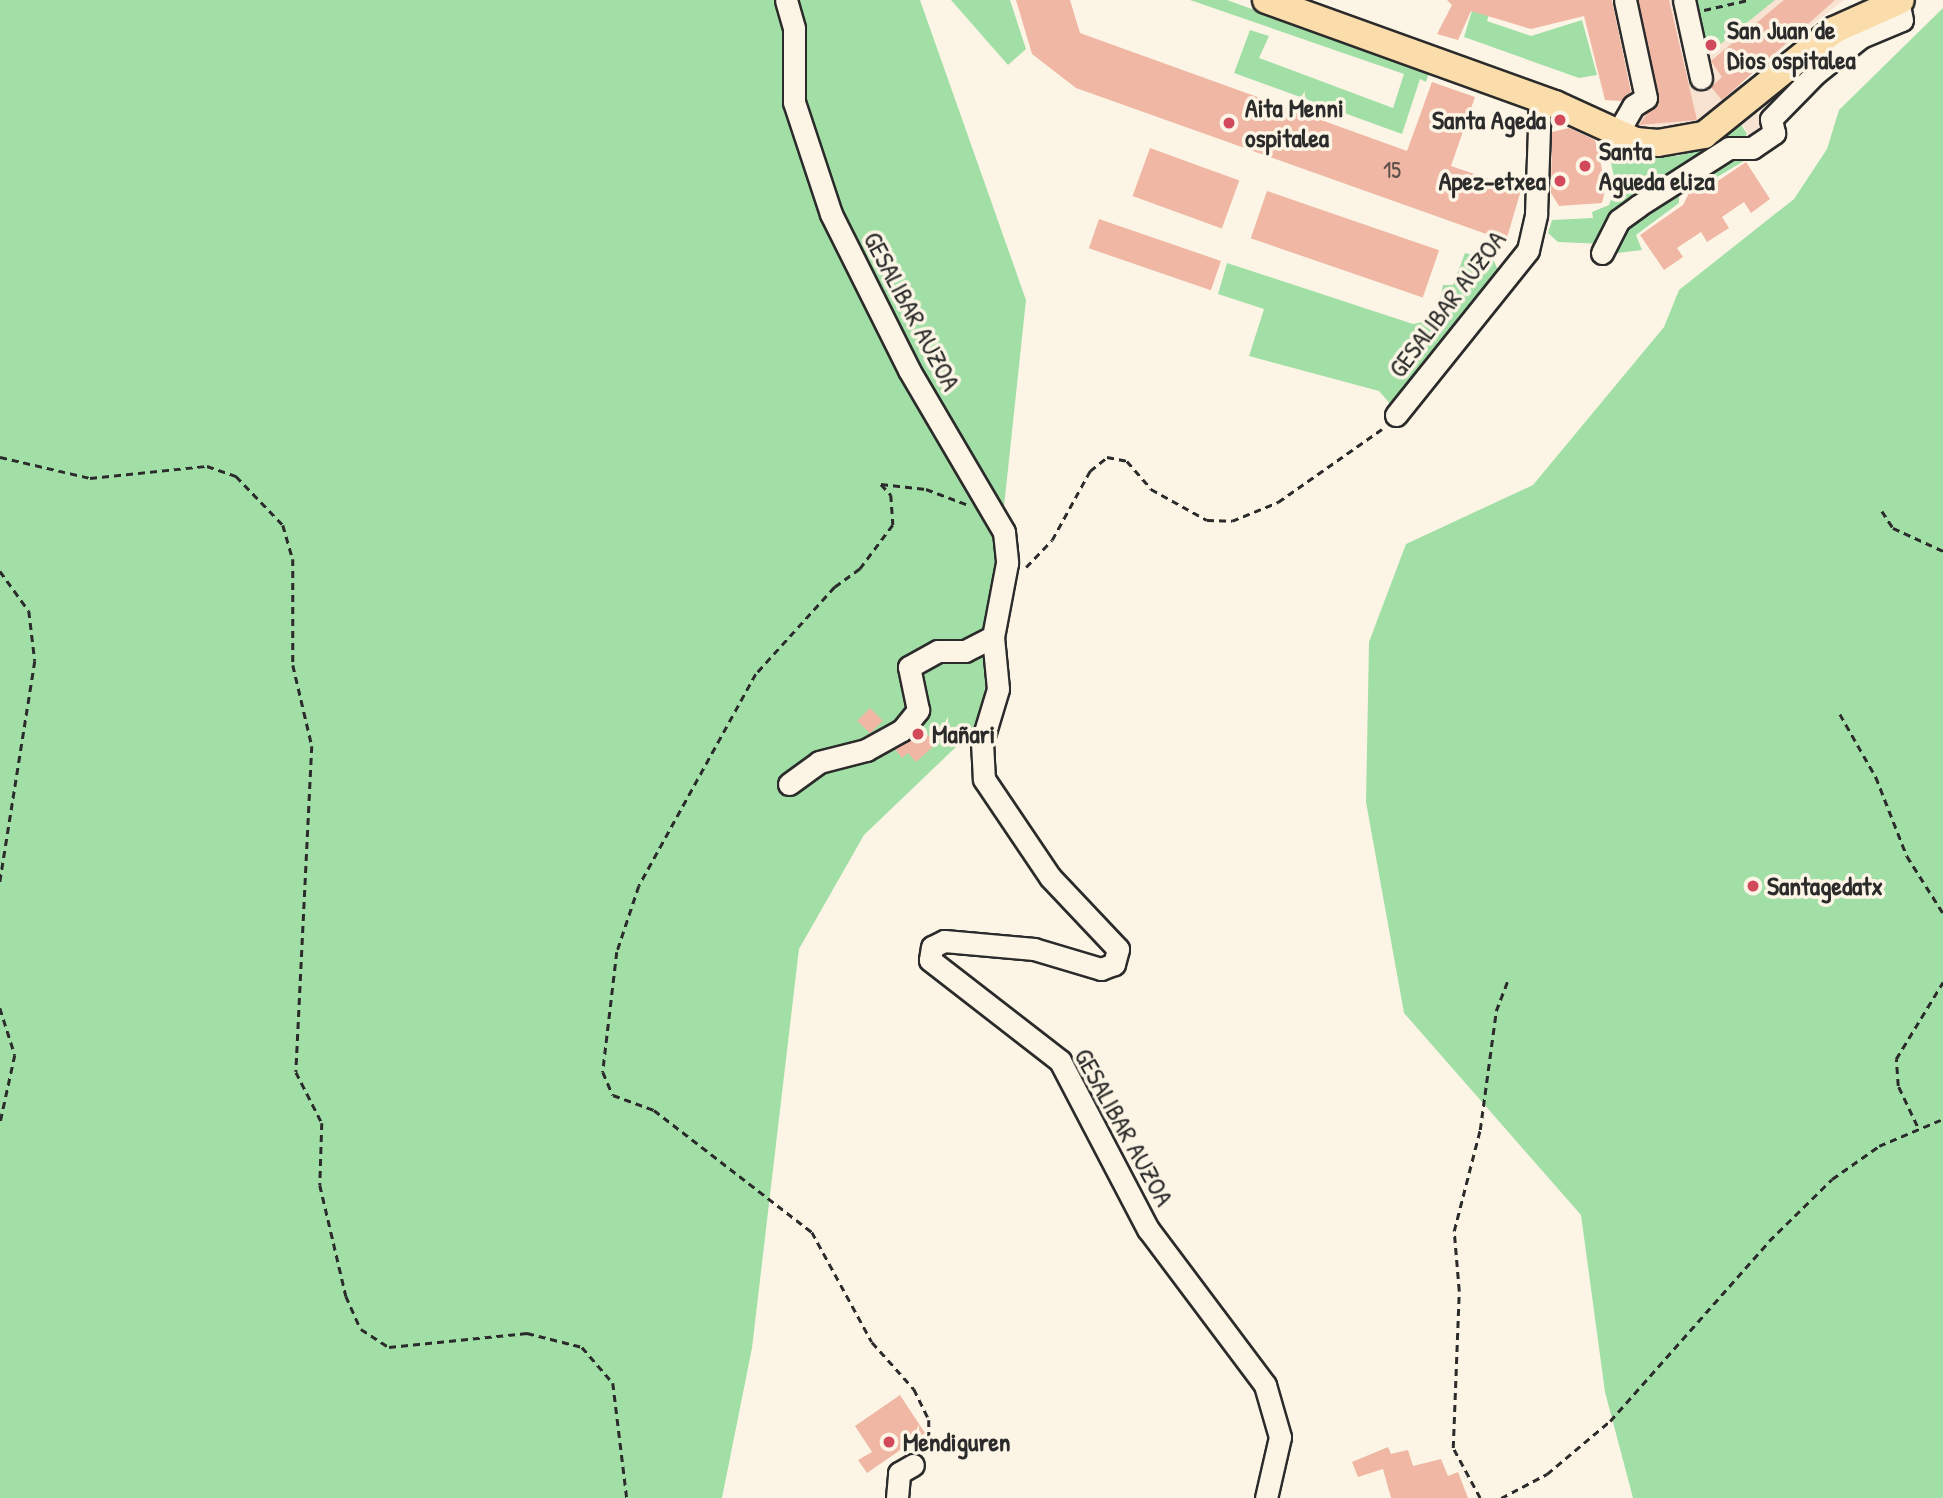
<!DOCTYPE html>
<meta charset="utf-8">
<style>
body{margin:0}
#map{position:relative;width:1943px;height:1498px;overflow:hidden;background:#fcf5e5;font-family:"Patrick Hand",sans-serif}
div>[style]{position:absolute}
.built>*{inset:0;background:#f8e2d2}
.green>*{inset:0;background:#a2dfa7}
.building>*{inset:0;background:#efb7a4;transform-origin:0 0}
.path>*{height:2.5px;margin-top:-1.25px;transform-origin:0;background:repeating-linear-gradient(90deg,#2b2b2b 0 7px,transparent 0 12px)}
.roads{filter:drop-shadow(2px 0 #2b2b2b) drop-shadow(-2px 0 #2b2b2b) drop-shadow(0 2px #2b2b2b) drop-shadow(0 -2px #2b2b2b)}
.minor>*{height:21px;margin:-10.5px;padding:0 10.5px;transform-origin:10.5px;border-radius:10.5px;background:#fcf5e5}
.major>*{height:26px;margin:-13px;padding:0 13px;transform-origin:13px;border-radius:13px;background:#faddab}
.dots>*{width:19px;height:19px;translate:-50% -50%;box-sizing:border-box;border:4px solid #fcf5e5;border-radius:50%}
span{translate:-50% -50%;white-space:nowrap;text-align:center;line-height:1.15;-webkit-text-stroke:7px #fcf5e5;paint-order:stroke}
.number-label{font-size:23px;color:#5c4e49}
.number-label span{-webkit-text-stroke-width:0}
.poi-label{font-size:26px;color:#2b2b2b;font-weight:700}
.left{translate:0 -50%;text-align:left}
.right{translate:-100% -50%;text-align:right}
.street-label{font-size:26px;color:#2b2b2b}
</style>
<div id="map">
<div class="built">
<i style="clip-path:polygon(1629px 0,1844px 0,1739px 82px,1766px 129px,1752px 140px,1729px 103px,1702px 128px,1640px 135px,1633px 109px,1652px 104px)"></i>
</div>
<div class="green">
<i style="clip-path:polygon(0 0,920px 0,1026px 300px,981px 723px,864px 835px,799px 949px,752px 1348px,722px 1498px,0 1498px)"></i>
<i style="clip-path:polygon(951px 0,1010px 0,1026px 49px,1008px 65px)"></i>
<i style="clip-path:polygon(1190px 0,1227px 0,1429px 73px,1426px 82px,1420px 79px,1402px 134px,1234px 73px,1250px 30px,1269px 36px,1259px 58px,1393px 108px,1404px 74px)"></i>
<i style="clip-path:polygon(1678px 0,1775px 0,1692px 67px)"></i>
<i style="clip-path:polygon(1475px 1px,1490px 11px,1487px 21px,1531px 36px,1582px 20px,1597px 75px,1579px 78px,1464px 37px)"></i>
<i style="clip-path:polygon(1943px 8px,1943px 1498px,1633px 1498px,1605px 1392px,1581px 1215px,1404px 1013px,1366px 802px,1369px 642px,1406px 544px,1533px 485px,1664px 327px,1679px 290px,1794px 199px,1827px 149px,1839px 110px)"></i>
<i style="clip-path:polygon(1740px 123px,1747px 134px,1737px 148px,1749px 158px,1702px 186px,1679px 185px,1679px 203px,1636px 235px,1642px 250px,1610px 254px,1603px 244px,1558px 242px,1548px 233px,1552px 220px,1593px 218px,1592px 212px,1609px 205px,1616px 186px,1609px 154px,1678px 156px,1714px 144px)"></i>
<i style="clip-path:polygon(1465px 253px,1494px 261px,1500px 275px,1392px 406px,1379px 391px,1249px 356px,1264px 309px,1218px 294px,1227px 263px,1413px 324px,1436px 319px,1443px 285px,1453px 285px)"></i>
</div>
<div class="building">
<i style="clip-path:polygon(1016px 0,1070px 0,1080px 33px,1407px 151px,1432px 82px,1475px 97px,1451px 166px,1521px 190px,1506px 241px,1076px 88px,1032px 54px)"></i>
<i style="clip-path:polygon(1447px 0,1612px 0,1631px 92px,1621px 101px,1605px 100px,1584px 16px,1531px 29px,1471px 11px,1458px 40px,1437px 34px,1452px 5px)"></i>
<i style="clip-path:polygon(1638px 0,1669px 0,1697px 120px,1639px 125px,1659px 96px)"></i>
<i style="clip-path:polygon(1784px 0,1835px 0,1722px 100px,1711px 87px,1722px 77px,1711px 61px)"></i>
<i style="clip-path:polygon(1569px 128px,1595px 140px,1606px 186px,1602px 203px,1559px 206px,1551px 193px,1552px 132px)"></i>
<i style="left:1150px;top:148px;width:95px;height:51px;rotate:20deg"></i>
<i style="clip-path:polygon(1746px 162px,1770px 199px,1751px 213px,1744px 202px,1722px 217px,1729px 228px,1707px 242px,1701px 232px,1677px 248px,1683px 257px,1664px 270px,1640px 235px,1683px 205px,1690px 191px,1703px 191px)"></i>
<i style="left:1267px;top:191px;width:182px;height:50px;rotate:19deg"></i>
<i style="left:1099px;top:219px;width:129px;height:31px;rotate:19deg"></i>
<i style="left:870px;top:708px;width:18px;height:18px;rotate:45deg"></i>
<i style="clip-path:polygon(921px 727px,936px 744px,916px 762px,908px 753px,902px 758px,895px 749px)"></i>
<i style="clip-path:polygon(900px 1395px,925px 1433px,867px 1473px,858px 1460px,872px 1452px,855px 1426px)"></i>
<i style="clip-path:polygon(1388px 1447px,1391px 1454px,1408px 1450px,1413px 1466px,1441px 1459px,1448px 1476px,1458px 1472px,1468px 1498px,1391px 1498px,1383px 1469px,1358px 1477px,1352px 1462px)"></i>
</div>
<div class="path">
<i style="left:1704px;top:10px;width:45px;rotate:-12.8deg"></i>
<i style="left:0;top:457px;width:92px;rotate:13.1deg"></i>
<i style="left:90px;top:478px;width:118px;rotate:-5.9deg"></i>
<i style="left:207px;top:466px;width:31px;rotate:19deg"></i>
<i style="left:236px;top:476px;width:68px;rotate:46.2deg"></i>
<i style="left:283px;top:525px;width:35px;rotate:74deg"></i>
<i style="left:293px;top:559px;width:106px;rotate:90deg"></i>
<i style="left:293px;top:665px;width:83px;rotate:76.8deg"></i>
<i style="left:312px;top:746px;width:326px;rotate:92.8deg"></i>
<i style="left:296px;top:1072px;width:57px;rotate:63deg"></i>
<i style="left:322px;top:1123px;width:62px;rotate:91.8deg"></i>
<i style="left:320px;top:1185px;width:114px;rotate:76.8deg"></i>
<i style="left:346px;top:1296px;width:36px;rotate:66deg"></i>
<i style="left:361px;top:1329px;width:33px;rotate:33deg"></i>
<i style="left:389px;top:1347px;width:139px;rotate:-5.8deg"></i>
<i style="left:527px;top:1333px;width:57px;rotate:14.3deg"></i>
<i style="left:582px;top:1347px;width:48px;rotate:49.3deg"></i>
<i style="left:613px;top:1383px;width:116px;rotate:83.1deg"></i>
<i style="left:881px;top:484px;width:15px;rotate:48deg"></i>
<i style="left:891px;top:495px;width:30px;rotate:86deg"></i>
<i style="left:893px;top:525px;width:55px;rotate:126.9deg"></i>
<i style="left:860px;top:569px;width:31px;rotate:144deg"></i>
<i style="left:835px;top:587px;width:118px;rotate:132.2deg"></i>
<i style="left:756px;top:674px;width:242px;rotate:118.9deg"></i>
<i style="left:639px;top:886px;width:70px;rotate:108.4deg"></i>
<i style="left:617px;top:952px;width:121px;rotate:96.7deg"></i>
<i style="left:603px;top:1072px;width:25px;rotate:67deg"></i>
<i style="left:613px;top:1095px;width:44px;rotate:20.1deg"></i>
<i style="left:654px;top:1110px;width:200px;rotate:37.7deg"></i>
<i style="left:812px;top:1232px;width:125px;rotate:61.4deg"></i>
<i style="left:872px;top:1342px;width:63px;rotate:48.2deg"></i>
<i style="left:914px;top:1389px;width:34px;rotate:64deg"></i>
<i style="left:929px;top:1420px;width:34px;rotate:90deg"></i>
<i style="left:881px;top:484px;width:45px;rotate:6.3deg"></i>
<i style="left:926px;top:489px;width:43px;rotate:20.6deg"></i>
<i style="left:1882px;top:511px;width:20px;rotate:57deg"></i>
<i style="left:1893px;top:528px;width:55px;rotate:24.7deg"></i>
<i style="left:1026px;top:567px;width:37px;rotate:-46deg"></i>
<i style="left:1052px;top:540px;width:79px;rotate:-61.2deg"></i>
<i style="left:1090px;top:471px;width:22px;rotate:-39deg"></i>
<i style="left:1107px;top:457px;width:20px;rotate:11deg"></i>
<i style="left:1127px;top:461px;width:37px;rotate:49deg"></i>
<i style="left:1151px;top:489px;width:64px;rotate:29deg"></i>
<i style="left:1207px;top:520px;width:25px;rotate:2deg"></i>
<i style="left:1232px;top:521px;width:50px;rotate:-22.4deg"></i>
<i style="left:1278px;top:502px;width:127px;rotate:-35.1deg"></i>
<i style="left:0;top:571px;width:49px;rotate:54.1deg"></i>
<i style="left:29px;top:611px;width:50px;rotate:83.2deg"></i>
<i style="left:35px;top:661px;width:225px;rotate:99deg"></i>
<i style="left:1840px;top:714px;width:73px;rotate:60.3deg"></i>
<i style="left:1876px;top:777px;width:85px;rotate:68.6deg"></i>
<i style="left:1907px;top:856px;width:67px;rotate:57.7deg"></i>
<i style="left:0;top:1008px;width:49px;rotate:72.3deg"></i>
<i style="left:15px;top:1055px;width:71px;rotate:102.3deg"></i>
<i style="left:1917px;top:1126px;width:44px;rotate:-115.4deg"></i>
<i style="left:1898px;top:1086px;width:27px;rotate:-94deg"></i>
<i style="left:1896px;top:1059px;width:90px;rotate:-58.6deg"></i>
<i style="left:1480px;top:1498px;width:57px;rotate:-118.4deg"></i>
<i style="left:1453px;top:1448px;width:157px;rotate:-87.8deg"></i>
<i style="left:1459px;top:1291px;width:60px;rotate:-94.8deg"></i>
<i style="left:1454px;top:1231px;width:104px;rotate:-75.6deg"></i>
<i style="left:1480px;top:1130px;width:120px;rotate:-82.3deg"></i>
<i style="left:1496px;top:1011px;width:33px;rotate:-69deg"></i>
<i style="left:1501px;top:1498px;width:52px;rotate:-27.6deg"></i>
<i style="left:1547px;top:1474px;width:82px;rotate:-40.1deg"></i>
<i style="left:1610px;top:1421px;width:240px;rotate:-48.5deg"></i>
<i style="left:1769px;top:1241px;width:88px;rotate:-44.5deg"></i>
<i style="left:1832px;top:1179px;width:57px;rotate:-35.1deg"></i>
<i style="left:1879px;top:1146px;width:69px;rotate:-22.9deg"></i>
</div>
<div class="roads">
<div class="minor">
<i style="left:786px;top:0;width:29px;rotate:74deg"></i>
<i style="left:794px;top:28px;width:74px;rotate:90deg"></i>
<i style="left:794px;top:102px;width:118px;rotate:71.7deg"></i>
<i style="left:831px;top:214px;width:174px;rotate:63.4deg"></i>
<i style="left:909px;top:370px;width:188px;rotate:59.6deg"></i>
<i style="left:1004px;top:532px;width:31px;rotate:84deg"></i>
<i style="left:1007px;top:563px;width:75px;rotate:100.7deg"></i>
<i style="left:993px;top:637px;width:52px;rotate:84.5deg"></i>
<i style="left:998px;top:689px;width:55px;rotate:106.8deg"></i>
<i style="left:982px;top:742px;width:37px;rotate:87deg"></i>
<i style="left:984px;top:779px;width:118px;rotate:56deg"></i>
<i style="left:1050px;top:877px;width:99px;rotate:46.6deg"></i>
<i style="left:1118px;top:949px;width:16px;rotate:105deg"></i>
<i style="left:1114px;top:964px;width:14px;rotate:159deg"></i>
<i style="left:1101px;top:969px;width:70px;rotate:-163.4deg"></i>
<i style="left:1034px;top:949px;width:90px;rotate:-174.9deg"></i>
<i style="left:944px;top:941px;width:13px;rotate:153deg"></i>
<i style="left:932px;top:947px;width:13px;rotate:99deg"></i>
<i style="left:930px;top:960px;width:165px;rotate:37.8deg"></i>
<i style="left:1060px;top:1061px;width:190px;rotate:62.4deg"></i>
<i style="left:1148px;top:1229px;width:195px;rotate:53.1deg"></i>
<i style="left:1265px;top:1385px;width:54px;rotate:73.9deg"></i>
<i style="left:1280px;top:1437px;width:63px;rotate:102.9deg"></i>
<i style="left:1684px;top:0;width:80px;rotate:77.7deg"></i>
<i style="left:1617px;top:134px;width:32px;rotate:-60deg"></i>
<i style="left:1633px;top:106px;width:15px;rotate:-32deg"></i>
<i style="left:1646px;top:98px;width:100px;rotate:-102.1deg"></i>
<i style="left:1602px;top:253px;width:37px;rotate:-63deg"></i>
<i style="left:1619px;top:220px;width:24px;rotate:-36deg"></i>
<i style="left:1638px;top:206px;width:108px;rotate:-32.5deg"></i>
<i style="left:1729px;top:148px;width:23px"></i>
<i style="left:1752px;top:148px;width:27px;rotate:-34deg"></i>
<i style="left:1774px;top:133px;width:14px;rotate:-102deg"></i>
<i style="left:1771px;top:119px;width:64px;rotate:-45.6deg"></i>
<i style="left:1816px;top:73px;width:58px;rotate:-38.7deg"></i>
<i style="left:1861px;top:37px;width:44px;rotate:-22.5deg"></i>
<i style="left:1902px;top:20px;width:19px;rotate:-102deg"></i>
<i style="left:1396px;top:415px;width:211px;rotate:-51.3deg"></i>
<i style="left:1528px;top:250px;width:37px;rotate:-77deg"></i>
<i style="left:1536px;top:214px;width:116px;rotate:-88deg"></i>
<i style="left:789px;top:784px;width:37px;rotate:-36deg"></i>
<i style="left:819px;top:762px;width:49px;rotate:-14.3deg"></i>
<i style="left:866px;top:750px;width:41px;rotate:-29.1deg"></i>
<i style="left:902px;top:730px;width:26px;rotate:-51deg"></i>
<i style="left:918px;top:710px;width:44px;rotate:-101.8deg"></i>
<i style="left:909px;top:667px;width:33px;rotate:-29deg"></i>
<i style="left:938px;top:651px;width:27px"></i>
<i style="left:965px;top:651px;width:31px;rotate:-27deg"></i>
<i style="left:897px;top:1498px;width:25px;rotate:-85deg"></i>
<i style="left:899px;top:1473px;width:16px;rotate:-30deg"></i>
</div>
<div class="major">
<i style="left:1266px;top:0;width:307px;rotate:19.8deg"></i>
<i style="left:1555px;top:104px;width:89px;rotate:24.6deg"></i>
<i style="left:1636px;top:141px;width:22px;rotate:5deg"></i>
<i style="left:1658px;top:143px;width:47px;rotate:-9.9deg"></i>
<i style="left:1704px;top:135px;width:167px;rotate:-38.9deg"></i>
<i style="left:1834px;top:30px;width:73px;rotate:-24.1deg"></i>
</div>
</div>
<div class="dots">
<i style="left:1711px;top:45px;background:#d1495b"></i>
<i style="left:1560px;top:120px;background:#d1495b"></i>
<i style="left:1229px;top:123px;background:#d1495b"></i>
<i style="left:1585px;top:166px;background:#d1495b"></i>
<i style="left:1560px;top:181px;background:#d1495b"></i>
<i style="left:918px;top:734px;background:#d1495b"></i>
<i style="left:1753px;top:886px;background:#d1495b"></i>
<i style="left:889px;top:1442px;background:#d1495b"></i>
</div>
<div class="number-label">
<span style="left:1392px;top:170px">15</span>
</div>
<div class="poi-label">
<span class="left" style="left:1727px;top:45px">San Juan de<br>Dios ospitalea</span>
<span class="left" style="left:1245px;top:123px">Aita Menni<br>ospitalea</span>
<span class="right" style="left:1546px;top:120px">Santa Ageda</span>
<span class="left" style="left:1599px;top:166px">Santa<br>Agueda eliza</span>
<span class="right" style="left:1546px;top:181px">Apez-etxea</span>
<span class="left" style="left:932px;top:734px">Mañari</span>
<span class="left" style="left:1767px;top:886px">Santagedatx</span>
<span class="left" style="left:903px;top:1442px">Mendiguren</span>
</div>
<div class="street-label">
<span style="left:1447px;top:304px;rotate:-53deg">GESALIBAR AUZOA</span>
<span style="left:912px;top:311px;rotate:62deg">GESALIBAR AUZOA</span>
<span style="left:1124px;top:1127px;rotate:61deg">GESALIBAR AUZOA</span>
</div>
</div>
